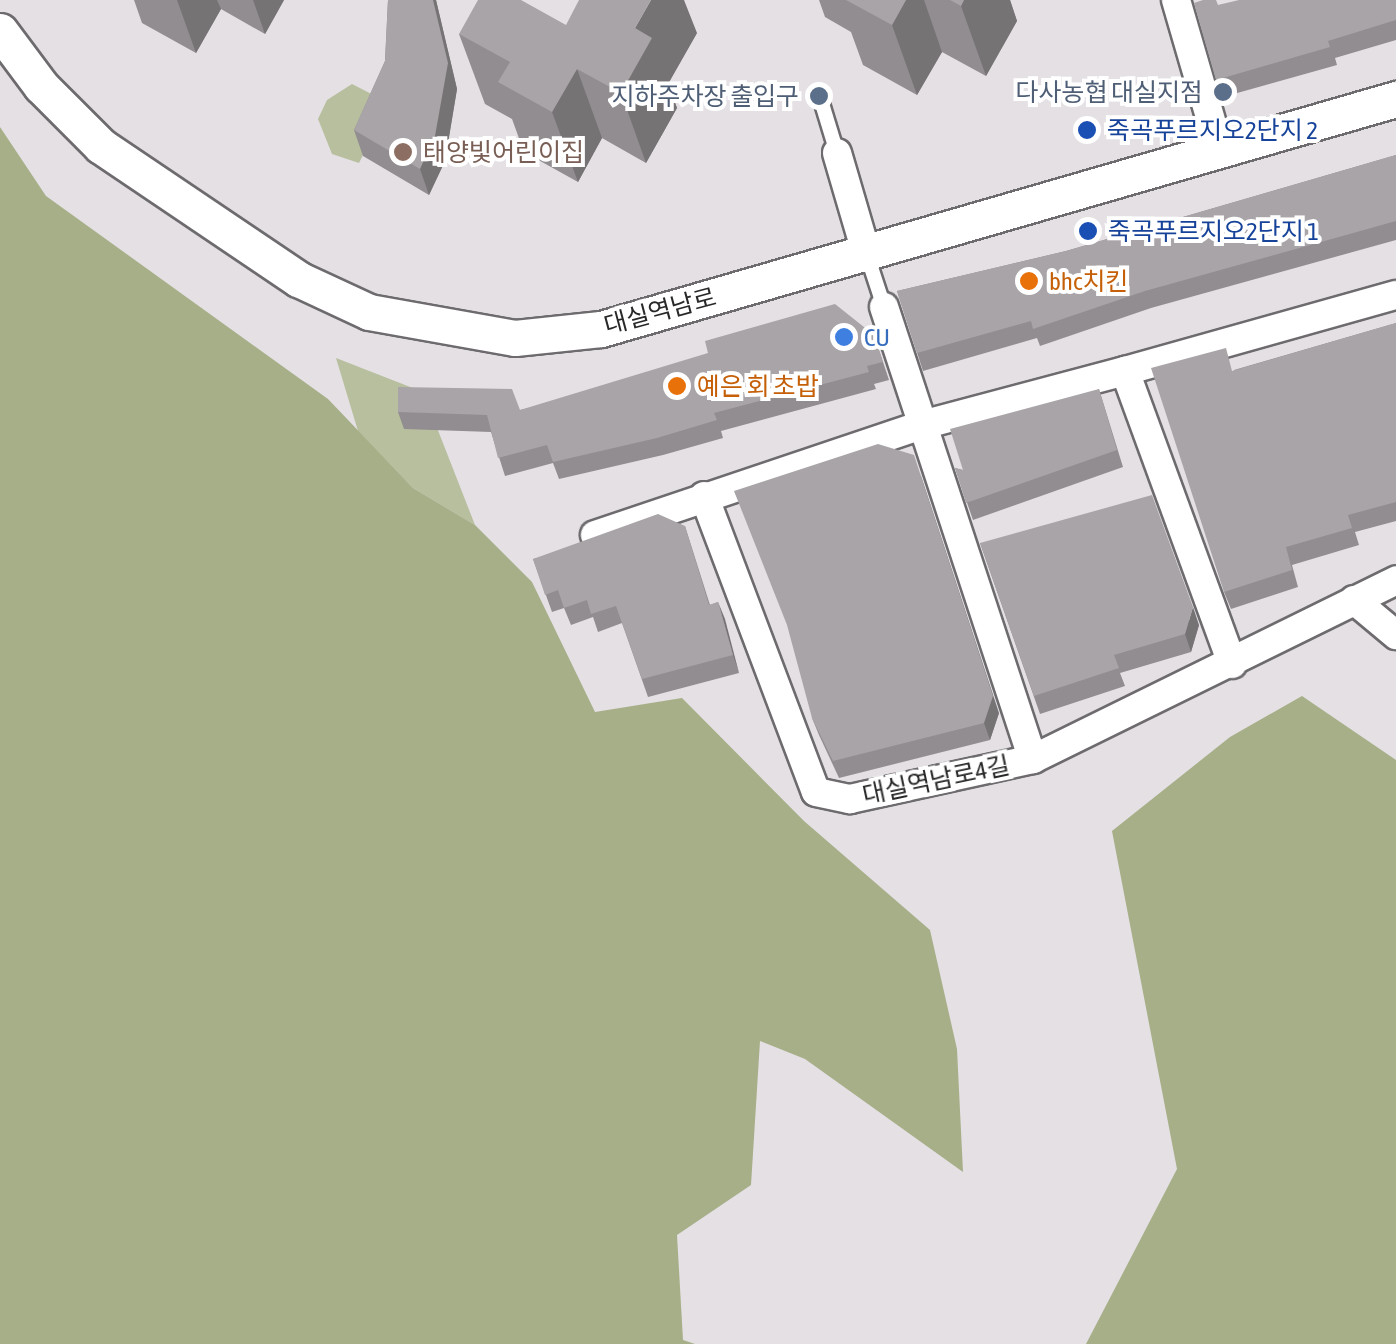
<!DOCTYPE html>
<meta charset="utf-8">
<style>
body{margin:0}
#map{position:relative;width:1396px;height:1344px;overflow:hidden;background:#e4e0e4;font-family:"Asap Condensed","Noto Sans KR",sans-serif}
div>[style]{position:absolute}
.green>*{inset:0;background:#b8bf9e}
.forest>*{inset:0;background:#a7af88}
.roads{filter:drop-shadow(2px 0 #6e6b6f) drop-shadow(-2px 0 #6e6b6f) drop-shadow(0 2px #6e6b6f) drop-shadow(0 -2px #6e6b6f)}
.service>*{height:14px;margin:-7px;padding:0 7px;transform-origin:7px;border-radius:7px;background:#fff}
.minor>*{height:28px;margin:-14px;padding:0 14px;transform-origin:14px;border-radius:14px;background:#fff}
.tertiary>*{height:35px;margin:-17.5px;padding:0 17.5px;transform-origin:17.5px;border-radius:17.5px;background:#fff}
.wall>*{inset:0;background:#918d90}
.shaded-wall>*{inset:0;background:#767375}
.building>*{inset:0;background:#a9a4a7}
.dots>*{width:28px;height:28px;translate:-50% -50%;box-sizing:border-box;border:5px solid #fff;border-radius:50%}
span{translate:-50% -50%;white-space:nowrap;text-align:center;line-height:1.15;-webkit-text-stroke:8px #fff;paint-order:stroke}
.service-label{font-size:25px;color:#4e5e75}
.right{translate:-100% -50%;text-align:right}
.transit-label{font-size:25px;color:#164399}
.left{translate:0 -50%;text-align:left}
.education-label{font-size:25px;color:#785e54}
.food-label{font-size:25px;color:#c56008}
.street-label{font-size:25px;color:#292829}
.shop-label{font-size:25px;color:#366cbe}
</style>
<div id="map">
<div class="green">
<i style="clip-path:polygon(352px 84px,389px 103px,359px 163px,332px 154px,318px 119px,327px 100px)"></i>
<i style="clip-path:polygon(336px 358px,423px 392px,475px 525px,413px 488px,358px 431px)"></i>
</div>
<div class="forest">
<i style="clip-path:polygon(0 127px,46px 196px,328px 399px,413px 488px,475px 525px,532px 582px,595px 712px,682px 698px,804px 821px,930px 930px,957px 1049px,963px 1172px,805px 1059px,760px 1041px,751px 1185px,677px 1235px,683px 1340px,695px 1344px,0 1344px)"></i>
<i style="clip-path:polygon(1302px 696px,1396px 760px,1396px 1344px,1086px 1344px,1177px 1169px,1112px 831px,1230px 737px)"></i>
</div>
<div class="roads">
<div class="service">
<i style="left:820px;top:97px;width:59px;rotate:73.1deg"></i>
<i style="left:867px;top:255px;width:55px;rotate:71.9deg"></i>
</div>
<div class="minor">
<i style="left:1176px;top:0;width:157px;rotate:73.8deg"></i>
<i style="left:837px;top:153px;width:103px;rotate:73.7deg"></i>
<i style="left:884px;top:307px;width:476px;rotate:71.8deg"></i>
<i style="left:1125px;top:371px;width:281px;rotate:-15.7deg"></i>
<i style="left:704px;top:496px;width:316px;rotate:69.3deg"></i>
<i style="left:816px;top:792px;width:35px;rotate:12deg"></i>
<i style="left:850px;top:799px;width:187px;rotate:-12.3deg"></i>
<i style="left:1033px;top:759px;width:405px;rotate:-26.2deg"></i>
<i style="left:595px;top:535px;width:345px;rotate:-18.6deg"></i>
<i style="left:922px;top:425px;width:210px;rotate:-14.9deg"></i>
<i style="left:1125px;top:371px;width:312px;rotate:69.9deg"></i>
<i style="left:1354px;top:600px;width:55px;rotate:39.8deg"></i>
</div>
<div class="tertiary">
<i style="left:0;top:31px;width:69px;rotate:53.3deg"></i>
<i style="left:41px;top:86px;width:85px;rotate:45deg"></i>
<i style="left:101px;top:146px;width:238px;rotate:34deg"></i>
<i style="left:298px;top:279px;width:78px;rotate:24.9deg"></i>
<i style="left:369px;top:312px;width:148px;rotate:10.1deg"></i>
<i style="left:515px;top:338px;width:86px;rotate:-6deg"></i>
<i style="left:601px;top:329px;width:828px;rotate:-16.14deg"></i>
</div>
</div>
<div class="wall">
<i style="clip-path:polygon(134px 0,284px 0,265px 34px,221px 9px,196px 53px,142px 23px)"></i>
<i style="clip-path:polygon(388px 0,436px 0,457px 89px,445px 161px,429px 195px,363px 156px,354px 130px,385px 61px)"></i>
<i style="clip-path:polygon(819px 0,1010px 0,1017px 21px,986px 76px,942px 52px,917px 95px,863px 65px,851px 32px,825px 17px)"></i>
<i style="clip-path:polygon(1396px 0,1396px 40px,1335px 58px,1337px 65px,1223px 97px,1216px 80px,1218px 5px)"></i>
<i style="clip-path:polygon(566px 25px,697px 33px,668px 84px,677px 108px,646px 163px,602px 138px,578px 182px,524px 152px,512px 119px,485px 104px,459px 34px)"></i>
<i style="clip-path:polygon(1396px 155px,1396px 240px,1151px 308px,1040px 346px,1037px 338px,923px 371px,897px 291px,1066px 251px)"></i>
<i style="clip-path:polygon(1396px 323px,1396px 521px,1355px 532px,1359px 545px,1292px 565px,1298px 587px,1231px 609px,1224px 592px,1234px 370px)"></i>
<i style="clip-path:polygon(874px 335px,889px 380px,874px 384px,876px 389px,721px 431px,723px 438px,663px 455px,559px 479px,553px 463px,505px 476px,491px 432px,404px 429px,398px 412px,520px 410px)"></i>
<i style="clip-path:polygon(1099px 389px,1123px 467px,973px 520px,955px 468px,963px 470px)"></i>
<i style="clip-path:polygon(685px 526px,710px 605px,718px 602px,739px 673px,648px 697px,622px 623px,598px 632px,593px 617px,571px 625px,564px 608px,552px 612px,533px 559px)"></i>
<i style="clip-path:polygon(980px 543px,1199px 625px,1191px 652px,1120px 673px,1125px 686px,1040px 714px)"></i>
<i style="clip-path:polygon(999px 713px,990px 740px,839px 778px,819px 735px,812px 718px)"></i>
</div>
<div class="shaded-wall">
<i style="clip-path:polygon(177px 0,217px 0,221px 9px,196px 53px)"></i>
<i style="clip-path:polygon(253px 0,284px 0,265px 34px)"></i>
<i style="clip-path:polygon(433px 0,436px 0,457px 89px,445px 161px,429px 195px,420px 169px)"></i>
<i style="clip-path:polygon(651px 0,684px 0,697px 33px,668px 84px,677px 108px,646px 163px,621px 93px,635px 28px)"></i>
<i style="clip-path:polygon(906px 0,924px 0,942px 52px,917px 95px,892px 25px)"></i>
<i style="clip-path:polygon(964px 0,1010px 0,1017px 21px,986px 76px,961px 6px)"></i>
<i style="clip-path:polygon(577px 69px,602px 138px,578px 182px,552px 112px)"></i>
<i style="clip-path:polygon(920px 473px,999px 713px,990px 740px,984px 723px)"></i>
<i style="clip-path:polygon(718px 602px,725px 619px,739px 673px,733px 655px)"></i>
<i style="clip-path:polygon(1193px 607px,1199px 625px,1191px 652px,1185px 634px)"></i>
</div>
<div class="building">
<i style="clip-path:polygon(388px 0,433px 0,448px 63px,435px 136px,420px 169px,354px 130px,385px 61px)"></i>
<i style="clip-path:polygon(478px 0,521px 0,566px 25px,579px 0,651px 0,635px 28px,652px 38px,621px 93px,577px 69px,552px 112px,498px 82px,510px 62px,459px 34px)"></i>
<i style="clip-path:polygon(846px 0,906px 0,892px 25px)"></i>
<i style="clip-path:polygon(950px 0,964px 0,961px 6px)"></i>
<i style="clip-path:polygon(1203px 0,1216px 0,1218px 5px,1239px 0,1396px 0,1396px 20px,1328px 41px,1330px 47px,1216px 80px,1194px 3px)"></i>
<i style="clip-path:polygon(1396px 155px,1396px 221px,1145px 291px,1033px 329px,1031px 321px,917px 353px,897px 291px,1066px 251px)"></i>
<i style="clip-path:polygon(835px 304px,874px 335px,883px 362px,867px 366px,869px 372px,714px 413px,717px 420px,657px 438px,553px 462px,547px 445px,498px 458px,487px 415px,398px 412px,398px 387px,512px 389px,520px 410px,708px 353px,705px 341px)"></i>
<i style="clip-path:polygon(1396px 323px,1396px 502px,1348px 515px,1352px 528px,1286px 547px,1292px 570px,1224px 592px,1151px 368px,1226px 348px,1232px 371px)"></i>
<i style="clip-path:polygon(1099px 389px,1117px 450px,966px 503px,955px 468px,963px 470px,950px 429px)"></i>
<i style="clip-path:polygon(878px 444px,914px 455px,993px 696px,984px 723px,833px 761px,812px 718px,787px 625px,734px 491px)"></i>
<i style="clip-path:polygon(1152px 495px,1193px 607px,1185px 634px,1114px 655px,1119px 668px,1034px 696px,980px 543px)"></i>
<i style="clip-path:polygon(658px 514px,685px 526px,709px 605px,718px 602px,733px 655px,642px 679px,616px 606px,591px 614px,587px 600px,564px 608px,558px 590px,545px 595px,533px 559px)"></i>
</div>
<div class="dots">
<i style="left:1223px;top:92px;background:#5c6f8a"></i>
<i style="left:819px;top:96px;background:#5c6f8a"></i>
<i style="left:1087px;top:130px;background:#1a4fb4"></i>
<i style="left:403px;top:152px;background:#8d6e63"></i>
<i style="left:1088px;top:231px;background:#1a4fb4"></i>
<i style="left:1029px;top:281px;background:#e8710a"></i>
<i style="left:844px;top:337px;background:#3f7fe0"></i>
<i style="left:677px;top:386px;background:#e8710a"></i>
</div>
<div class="service-label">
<span class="right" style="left:1203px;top:92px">다사농협 대실지점</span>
<span class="right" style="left:799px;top:96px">지하주차장 출입구</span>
</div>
<div class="transit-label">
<span class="left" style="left:1107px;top:130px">죽곡푸르지오2단지 2</span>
<span class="left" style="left:1108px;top:231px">죽곡푸르지오2단지 1</span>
</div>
<div class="education-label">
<span class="left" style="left:423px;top:152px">태양빛어린이집</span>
</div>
<div class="food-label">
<span class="left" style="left:1049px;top:281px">bhc치킨</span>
<span class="left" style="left:697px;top:386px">예은 회 초밥</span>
</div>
<div class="street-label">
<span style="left:660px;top:311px;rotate:-15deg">대실역남로</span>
<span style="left:936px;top:780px;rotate:-12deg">대실역남로4길</span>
</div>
<div class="shop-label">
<span class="left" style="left:864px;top:337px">CU</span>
</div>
</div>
